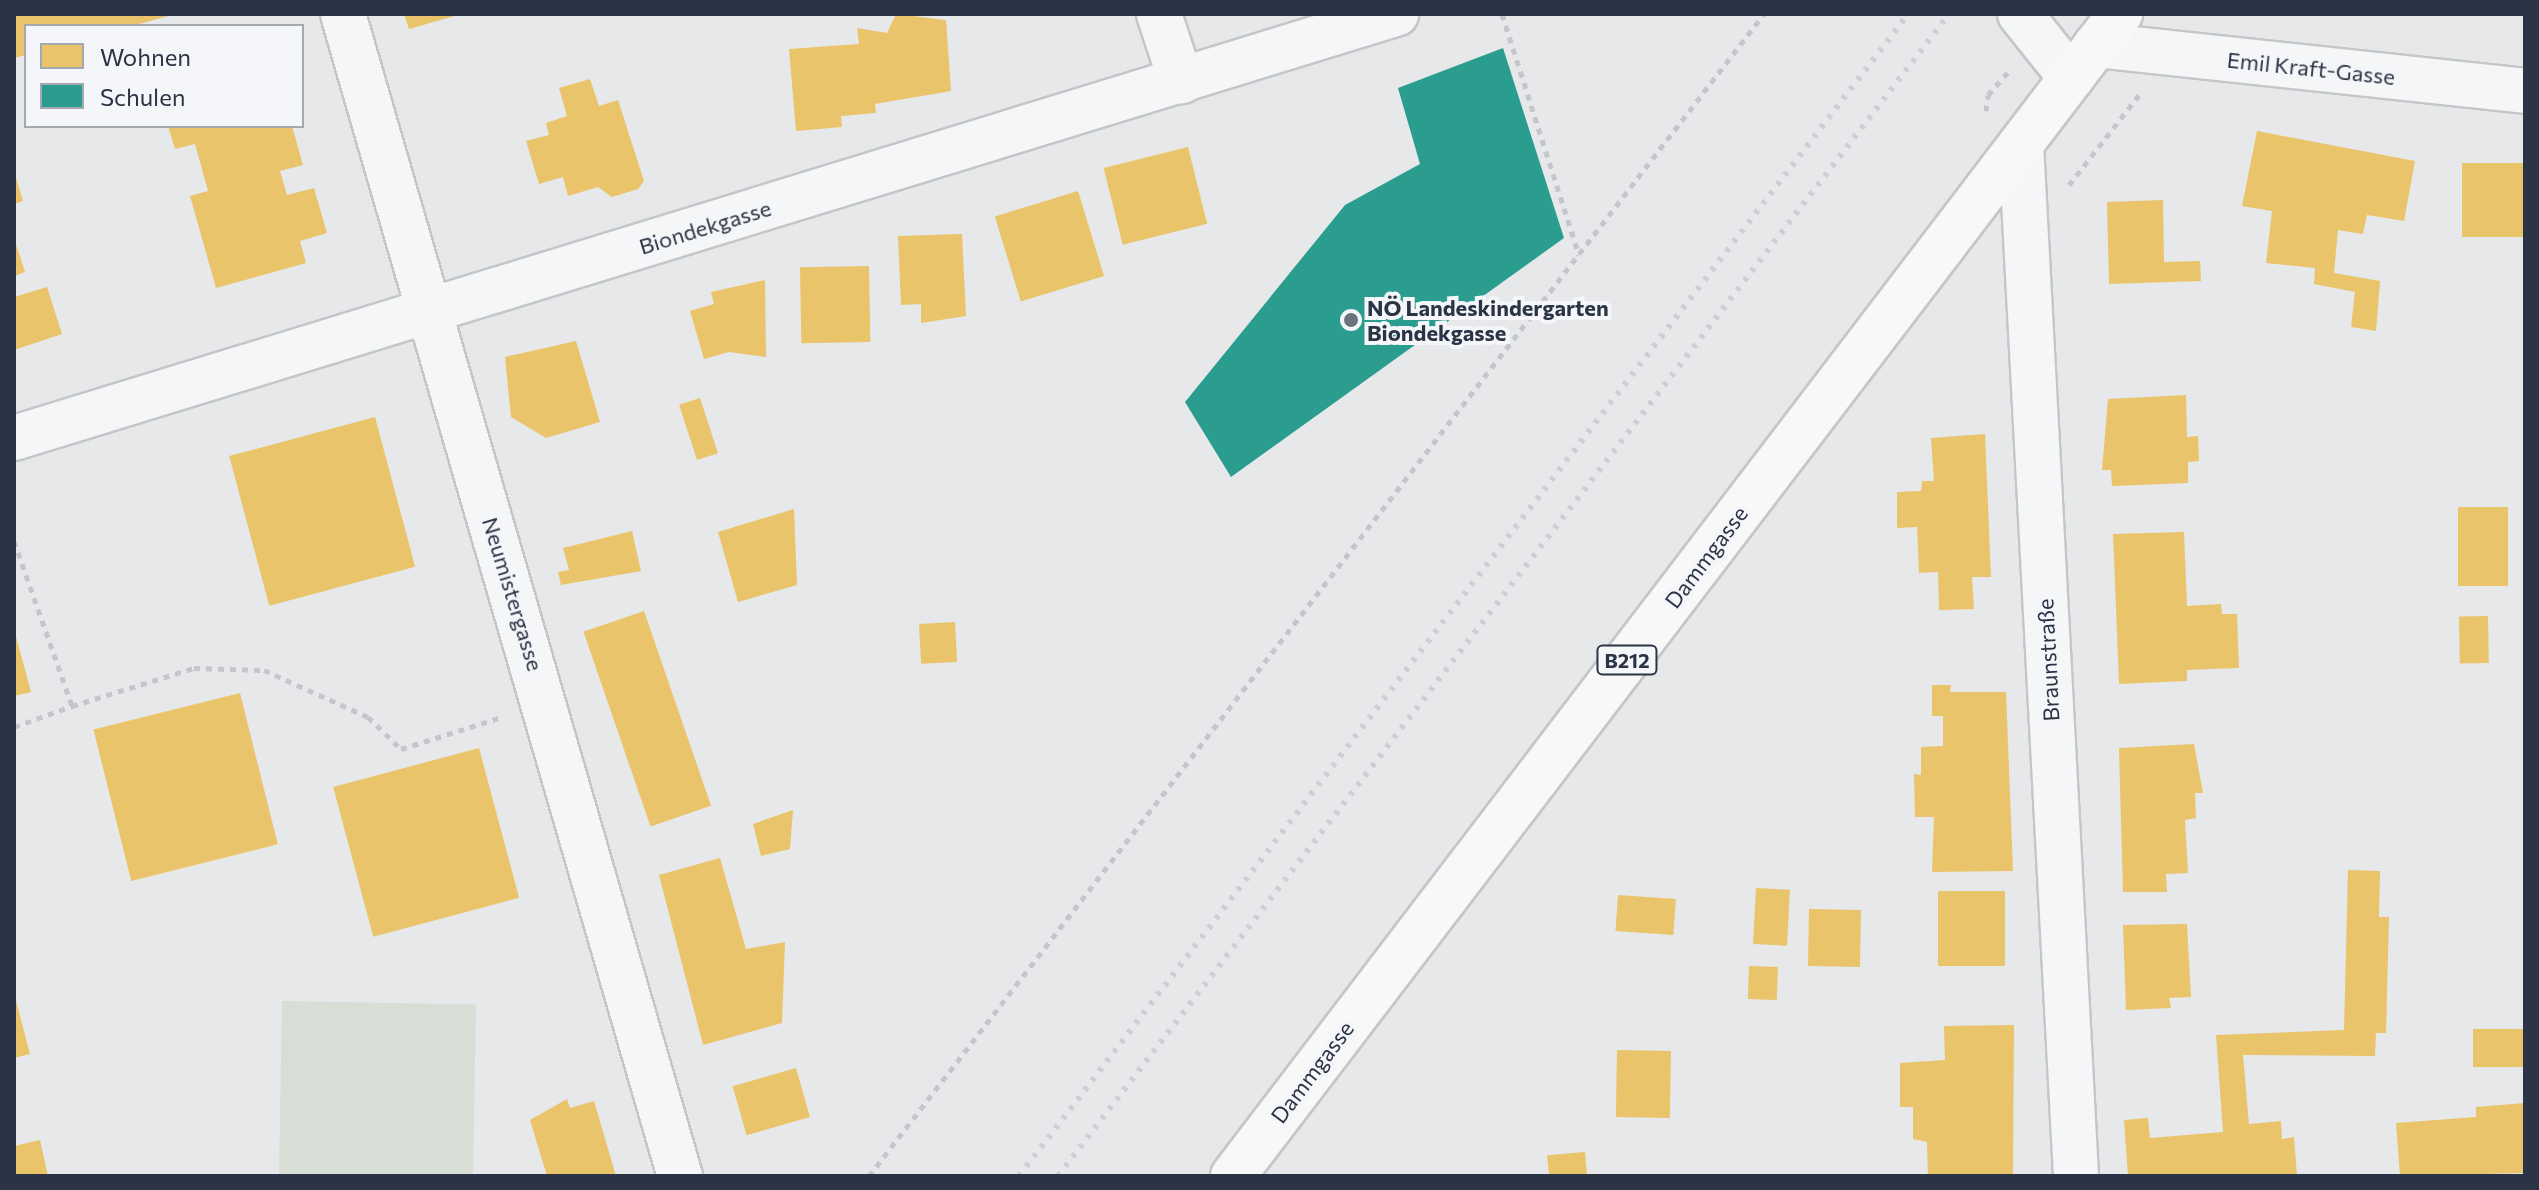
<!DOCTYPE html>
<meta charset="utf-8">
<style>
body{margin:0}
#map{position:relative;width:2539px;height:1190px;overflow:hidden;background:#e6e8ea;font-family:Commissioner,sans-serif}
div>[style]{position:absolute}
.green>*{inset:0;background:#d6ded6;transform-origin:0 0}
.homes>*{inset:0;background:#e9c46a;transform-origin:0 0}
.schools>*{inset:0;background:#2a9d8f}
.path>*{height:5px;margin-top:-2.5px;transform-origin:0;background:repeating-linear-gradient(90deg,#c5c6ca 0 6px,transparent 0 12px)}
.roads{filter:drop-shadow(2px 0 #c4c6c8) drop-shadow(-2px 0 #c4c6c8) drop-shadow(0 2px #c4c6c8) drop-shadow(0 -2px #c4c6c8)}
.minor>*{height:44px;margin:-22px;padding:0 22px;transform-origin:22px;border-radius:22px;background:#f5f6f7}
.major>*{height:44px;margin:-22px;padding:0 22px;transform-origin:22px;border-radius:22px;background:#f8f8f8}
.rail>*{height:6px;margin-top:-3px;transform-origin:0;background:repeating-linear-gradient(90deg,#cecfd2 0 4px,transparent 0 12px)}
.dots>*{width:22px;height:22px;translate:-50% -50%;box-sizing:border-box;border:4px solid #f4f6f9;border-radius:50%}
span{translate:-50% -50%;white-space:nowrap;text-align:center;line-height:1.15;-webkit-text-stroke:8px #f4f6f9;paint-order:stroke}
.shield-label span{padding:2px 6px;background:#f4f6f9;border:2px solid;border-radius:6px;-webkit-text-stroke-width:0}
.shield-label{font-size:20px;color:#2b3445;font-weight:700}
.street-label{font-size:22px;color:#2b3445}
.poi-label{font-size:22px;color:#2b3445;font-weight:700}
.left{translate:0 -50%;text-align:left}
.frame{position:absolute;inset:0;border:16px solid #2b3445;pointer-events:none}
.legend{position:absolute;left:24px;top:24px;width:280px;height:104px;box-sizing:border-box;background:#f4f6f9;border:2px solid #a4a8b1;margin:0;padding:10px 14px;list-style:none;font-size:24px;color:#2b3445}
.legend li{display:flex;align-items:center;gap:16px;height:40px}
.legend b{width:40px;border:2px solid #a4a8b1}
</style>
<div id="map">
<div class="green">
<i style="left:282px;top:1001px;width:194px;height:176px;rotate:1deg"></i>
</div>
<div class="homes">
<i style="clip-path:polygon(14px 14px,172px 14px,172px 15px,132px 26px,26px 26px,26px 55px,14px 58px)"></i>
<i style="clip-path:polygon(404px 14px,458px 14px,458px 15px,409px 29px)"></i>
<i style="clip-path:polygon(896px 14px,946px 20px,951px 91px,875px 104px,876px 113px,841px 116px,842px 127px,796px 131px,789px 49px,859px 44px,857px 28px,887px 33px)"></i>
<i style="clip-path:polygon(590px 79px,599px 106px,618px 100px,644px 181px,638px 189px,612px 197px,598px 187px,568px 196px,563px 177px,539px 184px,526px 141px,549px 135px,546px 123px,567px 116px,559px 88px)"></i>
<i style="clip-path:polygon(168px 126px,292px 126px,303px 165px,280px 171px,287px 195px,314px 188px,327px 233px,300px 241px,306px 263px,216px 288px,190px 196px,208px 191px,195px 144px,175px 149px)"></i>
<i style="clip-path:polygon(2257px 131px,2415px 161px,2404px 221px,2367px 215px,2363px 234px,2338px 230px,2334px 273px,2380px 281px,2376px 331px,2351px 327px,2355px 292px,2314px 284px,2315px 268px,2266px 263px,2272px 211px,2242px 206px)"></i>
<i style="left:1188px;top:147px;width:79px;height:87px;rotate:76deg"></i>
<i style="left:2525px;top:163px;width:74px;height:63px;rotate:90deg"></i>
<i style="clip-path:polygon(15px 174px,23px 201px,14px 204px,14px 175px)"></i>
<i style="left:1078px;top:191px;width:89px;height:87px;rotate:73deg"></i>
<i style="clip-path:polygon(2163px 200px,2164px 262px,2200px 261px,2201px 281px,2109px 284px,2107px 202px)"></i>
<i style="clip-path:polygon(962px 234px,966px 316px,921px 323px,921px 304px,901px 305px,898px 236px)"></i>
<i style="clip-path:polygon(14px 238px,25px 272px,14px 276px)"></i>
<i style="left:869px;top:266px;width:76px;height:69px;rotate:89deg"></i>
<i style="clip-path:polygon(765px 280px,766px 357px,729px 352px,704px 359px,690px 311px,714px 304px,711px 292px)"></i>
<i style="clip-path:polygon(47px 287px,62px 334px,14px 350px,14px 297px)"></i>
<i style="clip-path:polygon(576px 341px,600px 422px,546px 438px,511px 417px,505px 357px)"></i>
<i style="clip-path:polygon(2186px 395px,2187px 437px,2198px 436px,2199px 461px,2188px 462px,2188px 483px,2112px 486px,2111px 470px,2102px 470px,2108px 399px)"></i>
<i style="left:700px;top:398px;width:58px;height:22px;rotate:72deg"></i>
<i style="left:375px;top:417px;width:155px;height:151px;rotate:75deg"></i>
<i style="clip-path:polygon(1985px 434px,1991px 577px,1972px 577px,1974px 609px,1939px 610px,1938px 572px,1919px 573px,1917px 527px,1897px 528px,1897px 492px,1921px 491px,1922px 481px,1934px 481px,1931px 438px)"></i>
<i style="left:2458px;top:507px;width:50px;height:79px"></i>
<i style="clip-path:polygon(794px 509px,797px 585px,738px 602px,718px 532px)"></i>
<i style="clip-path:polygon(632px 531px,641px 571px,561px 585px,558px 572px,569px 570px,563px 548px)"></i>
<i style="clip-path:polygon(2184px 532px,2187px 606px,2221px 604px,2222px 614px,2237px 614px,2239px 668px,2187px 670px,2187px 681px,2119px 684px,2113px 534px)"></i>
<i style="left:644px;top:611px;width:206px;height:64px;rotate:71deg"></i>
<i style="left:2488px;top:616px;width:47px;height:29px;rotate:89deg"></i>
<i style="left:955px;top:622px;width:40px;height:36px;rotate:87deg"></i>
<i style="clip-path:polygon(14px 629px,31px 692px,14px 696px)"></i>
<i style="clip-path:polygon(1932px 685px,1951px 685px,1950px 692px,2006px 692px,2013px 871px,1932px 872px,1934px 817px,1915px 817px,1914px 774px,1921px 775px,1921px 747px,1943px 746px,1943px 716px,1932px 716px)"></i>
<i style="left:240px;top:693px;width:156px;height:151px;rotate:76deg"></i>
<i style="clip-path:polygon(2194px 744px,2203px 793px,2195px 793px,2196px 818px,2185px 820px,2188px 873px,2166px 874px,2167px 892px,2123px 892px,2119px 748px)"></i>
<i style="left:479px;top:748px;width:155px;height:151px;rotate:75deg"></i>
<i style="clip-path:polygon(793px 810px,790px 849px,761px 856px,753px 824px)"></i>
<i style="clip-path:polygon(720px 858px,746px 949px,785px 942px,782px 1023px,703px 1045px,659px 875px)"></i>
<i style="clip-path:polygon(2348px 870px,2380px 871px,2379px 917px,2389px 917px,2386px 1033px,2376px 1033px,2375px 1056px,2243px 1055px,2249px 1124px,2281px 1121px,2282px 1139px,2294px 1137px,2297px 1176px,2128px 1176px,2124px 1120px,2148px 1118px,2150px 1138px,2223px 1132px,2216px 1035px,2344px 1030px)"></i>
<i style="left:1756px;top:888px;width:34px;height:56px;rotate:3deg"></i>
<i style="left:1938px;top:891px;width:67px;height:75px"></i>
<i style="left:1618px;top:895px;width:58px;height:36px;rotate:4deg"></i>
<i style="left:1809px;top:909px;width:52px;height:57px;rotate:1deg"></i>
<i style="clip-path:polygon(2187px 924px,2191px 997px,2169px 998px,2171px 1008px,2126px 1010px,2123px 925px)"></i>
<i style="left:1749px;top:966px;width:29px;height:33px;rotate:2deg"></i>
<i style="clip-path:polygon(14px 993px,30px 1054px,14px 1058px)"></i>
<i style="clip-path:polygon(2014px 1025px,2013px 1174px,1928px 1176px,1927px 1142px,1913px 1139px,1913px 1107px,1900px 1107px,1900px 1063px,1945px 1060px,1944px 1026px)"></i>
<i style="left:2525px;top:1029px;width:38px;height:52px;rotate:90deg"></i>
<i style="left:1617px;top:1050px;width:54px;height:67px;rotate:1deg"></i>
<i style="left:796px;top:1068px;width:51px;height:66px;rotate:74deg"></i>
<i style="clip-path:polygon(567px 1099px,570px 1108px,594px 1101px,616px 1176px,547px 1176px,530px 1120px)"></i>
<i style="clip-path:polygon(2525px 1103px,2525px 1173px,2400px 1176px,2396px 1123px,2476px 1117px,2476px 1107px)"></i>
<i style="clip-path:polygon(40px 1140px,48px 1176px,14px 1176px,14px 1146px)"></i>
<i style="left:1585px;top:1152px;width:24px;height:38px;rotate:85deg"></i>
</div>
<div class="schools">
<i style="clip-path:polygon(1503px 48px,1564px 238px,1231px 477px,1185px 402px,1345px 205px,1420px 164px,1398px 88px)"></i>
</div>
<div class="path">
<i style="left:1502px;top:14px;width:253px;rotate:72.3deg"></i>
<i style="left:1986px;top:111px;width:16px;rotate:-83deg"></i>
<i style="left:1988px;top:95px;width:30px;rotate:-49deg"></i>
<i style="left:2069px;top:185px;width:114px;rotate:-52.1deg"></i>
<i style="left:14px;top:541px;width:175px;rotate:70.6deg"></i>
<i style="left:72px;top:706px;width:128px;rotate:-17.3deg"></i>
<i style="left:194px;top:668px;width:70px;rotate:1.6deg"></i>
<i style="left:264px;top:670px;width:114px;rotate:24.3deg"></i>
<i style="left:368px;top:717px;width:46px;rotate:44.1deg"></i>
<i style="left:401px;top:749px;width:103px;rotate:-17.6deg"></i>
<i style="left:14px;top:727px;width:62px;rotate:-19.9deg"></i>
<i style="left:869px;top:1176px;width:1467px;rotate:-52.4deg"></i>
</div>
<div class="roads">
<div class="minor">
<i style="left:343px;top:14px;width:1210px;rotate:73.83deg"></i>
<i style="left:1159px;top:14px;width:71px;rotate:71.8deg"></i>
<i style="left:2020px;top:14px;width:82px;rotate:51.4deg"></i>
<i style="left:2096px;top:45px;width:431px;rotate:6.1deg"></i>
<i style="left:2021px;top:144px;width:1033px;rotate:86.95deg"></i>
<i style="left:14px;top:438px;width:1446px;rotate:-17.06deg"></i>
</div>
<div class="major">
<i style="left:1233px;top:1176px;width:1462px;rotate:-52.64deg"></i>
</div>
</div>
<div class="rail">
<i style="left:1019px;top:1176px;width:1463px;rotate:-52.58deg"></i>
<i style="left:1058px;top:1176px;width:1464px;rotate:-52.52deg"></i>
</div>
<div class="dots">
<i style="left:1351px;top:320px;background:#6c737f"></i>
</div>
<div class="shield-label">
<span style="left:1627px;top:660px">B212</span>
</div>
<div class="street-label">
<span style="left:2311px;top:68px;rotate:6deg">Emil Kraft-Gasse</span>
<span style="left:705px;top:227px;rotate:-17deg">Biondekgasse</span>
<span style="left:1706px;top:557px;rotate:-53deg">Dammgasse</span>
<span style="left:513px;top:594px;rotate:73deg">Neumistergasse</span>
<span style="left:2048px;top:660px;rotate:-93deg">Braunstraße</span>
<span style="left:1312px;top:1072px;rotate:-53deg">Dammgasse</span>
</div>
<div class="poi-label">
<span class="left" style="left:1367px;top:320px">NÖ Landeskindergarten<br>Biondekgasse</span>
</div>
<div class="frame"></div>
<ul class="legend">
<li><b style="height:22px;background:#e9c46a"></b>Wohnen</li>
<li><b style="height:22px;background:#2a9d8f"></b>Schulen</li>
</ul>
</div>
